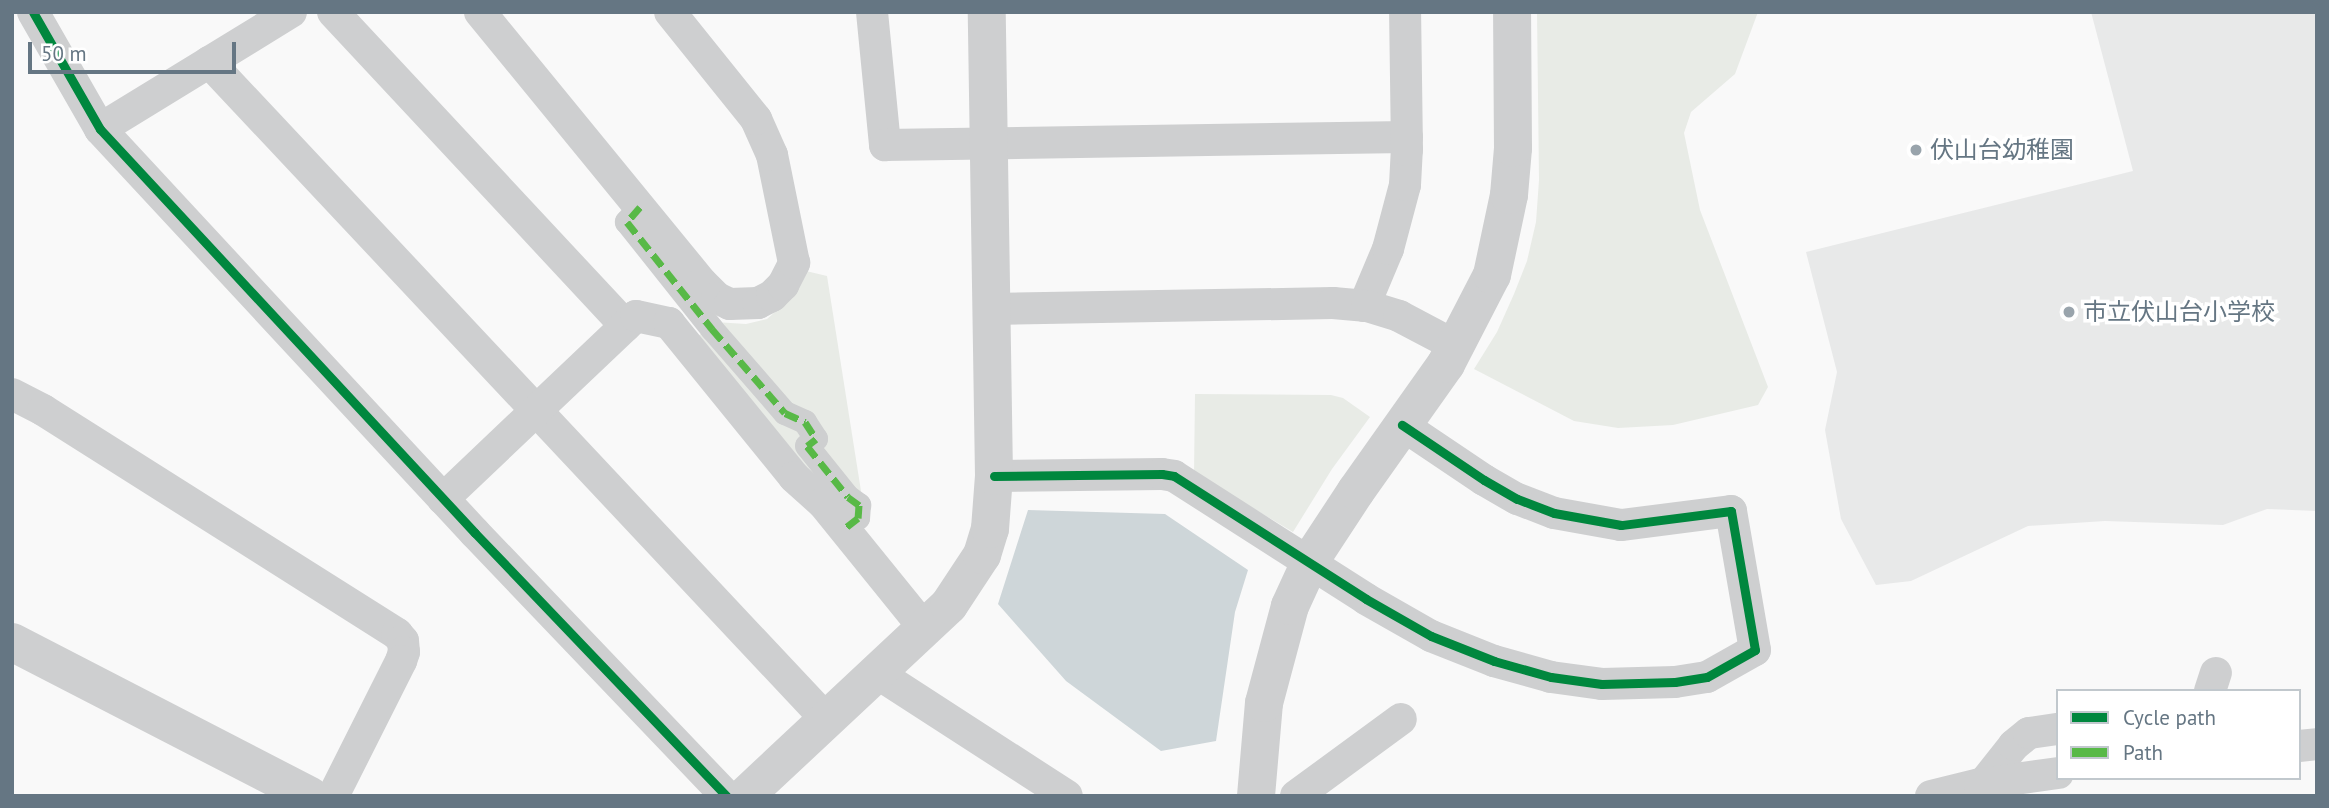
<!DOCTYPE html>
<meta charset="utf-8">
<style>
body{margin:0}
#map{position:relative;width:2329px;height:808px;overflow:hidden;background:#f9f9f9;font-family:"PT Sans","Noto Sans JP",sans-serif}
div>[style]{position:absolute}
.built>*{inset:0;background:#e8e9e9}
.green>*{inset:0;background:#e8ebe6}
.water>*{inset:0;background:#ced6d9}
.pedestrian>*{height:24px;margin:-12px;padding:0 12px;transform-origin:12px;border-radius:12px;background:#cecfd0}
.minor>*{height:32px;margin:-16px;padding:0 16px;transform-origin:16px;border-radius:16px;background:#cecfd0}
.tertiary>*{height:38px;margin:-19px;padding:0 19px;transform-origin:19px;border-radius:19px;background:#cecfd0}
.quiet>*{height:7px;margin-top:-3.5px;transform-origin:0;background:repeating-linear-gradient(90deg,#58b947 0 14px,transparent 0 21px)}
.cycleway>*{height:9px;margin:-4.5px;padding:0 4.5px;transform-origin:4.5px;border-radius:4.5px;background:#00873e}
.dots>*{width:19px;height:19px;translate:-50% -50%;box-sizing:border-box;border:4px solid #fff;border-radius:50%}
span{translate:-50% -50%;white-space:nowrap;text-align:center;line-height:1.15;-webkit-text-stroke:7px #fff;paint-order:stroke}
.poi-label{font-size:24px;color:#657683}
.left{translate:0 -50%;text-align:left}
.frame{position:absolute;inset:0;border:14px solid #657683;pointer-events:none}
.legend{position:absolute;left:2056px;top:689px;width:245px;height:91px;box-sizing:border-box;background:#fff;border:2px solid #c1c8cd;margin:0;padding:9px 12px;list-style:none;font-size:21px;color:#657683}
.legend li{display:flex;align-items:center;gap:14px;height:35px}
.legend b{width:35px;border:2px solid #c1c8cd}
.scale{position:absolute;left:28px;top:42px;width:208px;height:32px;box-sizing:border-box;border:4px solid #657683;border-top:0;padding-left:9px;font-size:21px;line-height:24px;white-space:nowrap;color:#657683;-webkit-text-stroke:5px #fff;paint-order:stroke}
</style>
<div id="map">
<div class="built">
<i style="clip-path:polygon(2091px 12px,2317px 12px,2317px 511px,2267px 509px,2223px 525px,2105px 521px,2028px 526px,1911px 581px,1876px 585px,1841px 519px,1825px 430px,1837px 372px,1806px 252px,2133px 171px)"></i>
</div>
<div class="green">
<i style="clip-path:polygon(1537px 12px,1758px 12px,1735px 74px,1691px 112px,1684px 133px,1700px 210px,1768px 387px,1758px 405px,1673px 425px,1618px 428px,1574px 421px,1474px 369px,1497px 332px,1514px 294px,1527px 261px,1536px 222px,1539px 180px)"></i>
<i style="clip-path:polygon(806px 271px,827px 276px,861px 491px,832px 497px,696px 338px,715px 322px,746px 324px,767px 319px,784px 304px)"></i>
<i style="clip-path:polygon(1195px 394px,1331px 395px,1343px 398px,1370px 417px,1332px 469px,1293px 532px,1194px 473px)"></i>
</div>
<div class="water">
<i style="clip-path:polygon(1028px 510px,1165px 514px,1248px 570px,1235px 612px,1216px 741px,1161px 751px,1066px 681px,998px 604px)"></i>
</div>
<div class="pedestrian">
<i style="left:640px;top:207px;width:20px;rotate:131deg"></i>
<i style="left:627px;top:222px;width:137px;rotate:51.5deg"></i>
<i style="left:712px;top:329px;width:111px;rotate:49deg"></i>
<i style="left:785px;top:413px;width:22px;rotate:24deg"></i>
<i style="left:805px;top:422px;width:20px;rotate:57deg"></i>
<i style="left:816px;top:439px;width:11px;rotate:142deg"></i>
<i style="left:807px;top:446px;width:65px;rotate:51.2deg"></i>
<i style="left:848px;top:497px;width:14px;rotate:36deg"></i>
<i style="left:859px;top:505px;width:13px;rotate:94deg"></i>
<i style="left:858px;top:518px;width:18px;rotate:142deg"></i>
</div>
<div class="minor">
<i style="left:33px;top:12px;width:135px;rotate:60.2deg"></i>
<i style="left:100px;top:129px;width:551px;rotate:47.13deg"></i>
<i style="left:475px;top:533px;width:364px;rotate:46.3deg"></i>
<i style="left:333px;top:12px;width:429px;rotate:47deg"></i>
<i style="left:480px;top:12px;width:350px;rotate:50.7deg"></i>
<i style="left:702px;top:283px;width:21px;rotate:45deg"></i>
<i style="left:717px;top:298px;width:14px;rotate:25deg"></i>
<i style="left:730px;top:304px;width:28px;rotate:-2deg"></i>
<i style="left:758px;top:303px;width:16px;rotate:-27deg"></i>
<i style="left:772px;top:296px;width:16px;rotate:-45deg"></i>
<i style="left:783px;top:285px;width:25px;rotate:-63deg"></i>
<i style="left:794px;top:263px;width:110px;rotate:-101.5deg"></i>
<i style="left:772px;top:155px;width:39px;rotate:-114deg"></i>
<i style="left:756px;top:119px;width:137px;rotate:-128.8deg"></i>
<i style="left:872px;top:12px;width:134px;rotate:84.4deg"></i>
<i style="left:885px;top:145px;width:522px;rotate:-0.88deg"></i>
<i style="left:209px;top:62px;width:903px;rotate:46.8deg"></i>
<i style="left:100px;top:129px;width:224px;rotate:-31.5deg"></i>
<i style="left:1364px;top:306px;width:62px;rotate:-67.2deg"></i>
<i style="left:1388px;top:249px;width:66px;rotate:-75.1deg"></i>
<i style="left:1405px;top:185px;width:35px;rotate:-87deg"></i>
<i style="left:1407px;top:150px;width:138px;rotate:-90.8deg"></i>
<i style="left:992px;top:309px;width:341px;rotate:-1deg"></i>
<i style="left:1333px;top:303px;width:34px;rotate:5deg"></i>
<i style="left:1367px;top:306px;width:34px;rotate:17deg"></i>
<i style="left:1399px;top:316px;width:64px;rotate:27.8deg"></i>
<i style="left:12px;top:394px;width:35px;rotate:27deg"></i>
<i style="left:43px;top:410px;width:419px;rotate:32.3deg"></i>
<i style="left:397px;top:634px;width:9px;rotate:49deg"></i>
<i style="left:403px;top:641px;width:11px;rotate:85deg"></i>
<i style="left:404px;top:652px;width:9px;rotate:108deg"></i>
<i style="left:401px;top:661px;width:151px;rotate:116.7deg"></i>
<i style="left:994px;top:476px;width:168px;rotate:-0.7deg"></i>
<i style="left:1162px;top:474px;width:12px;rotate:9deg"></i>
<i style="left:1174px;top:476px;width:228px;rotate:32.6deg"></i>
<i style="left:1366px;top:599px;width:75px;rotate:29.6deg"></i>
<i style="left:1431px;top:636px;width:68px;rotate:21.6deg"></i>
<i style="left:1494px;top:661px;width:59px;rotate:15.7deg"></i>
<i style="left:1551px;top:677px;width:51px;rotate:7.8deg"></i>
<i style="left:1602px;top:684px;width:73px;rotate:-1.6deg"></i>
<i style="left:1675px;top:682px;width:32px;rotate:-9deg"></i>
<i style="left:1707px;top:677px;width:55px;rotate:-29.4deg"></i>
<i style="left:1755px;top:650px;width:141px;rotate:-99.8deg"></i>
<i style="left:1731px;top:511px;width:111px;rotate:172.7deg"></i>
<i style="left:1621px;top:525px;width:68px;rotate:-169.8deg"></i>
<i style="left:1554px;top:513px;width:40px;rotate:-159deg"></i>
<i style="left:1517px;top:499px;width:38px;rotate:-150deg"></i>
<i style="left:1484px;top:480px;width:99px;rotate:-146.1deg"></i>
<i style="left:443px;top:499px;width:266px;rotate:-43.5deg"></i>
<i style="left:636px;top:316px;width:34px;rotate:12deg"></i>
<i style="left:669px;top:323px;width:198px;rotate:50.9deg"></i>
<i style="left:794px;top:477px;width:39px;rotate:42deg"></i>
<i style="left:823px;top:503px;width:162px;rotate:51deg"></i>
<i style="left:877px;top:673px;width:226px;rotate:32.9deg"></i>
<i style="left:2210px;top:691px;width:19px;rotate:-72deg"></i>
<i style="left:2299px;top:746px;width:18px;rotate:-6deg"></i>
<i style="left:1984px;top:794px;width:11px;rotate:-90deg"></i>
<i style="left:1984px;top:783px;width:48px;rotate:-51.7deg"></i>
<i style="left:2014px;top:745px;width:19px;rotate:-39deg"></i>
<i style="left:2029px;top:733px;width:29px;rotate:-8deg"></i>
<i style="left:1296px;top:796px;width:130px;rotate:-36.3deg"></i>
<i style="left:1931px;top:796px;width:50px;rotate:-13.8deg"></i>
<i style="left:1980px;top:784px;width:79px;rotate:-8deg"></i>
</div>
<div class="tertiary">
<i style="left:12px;top:642px;width:335px;rotate:27.3deg"></i>
<i style="left:745px;top:796px;width:279px;rotate:-43.1deg"></i>
<i style="left:949px;top:605px;width:60px;rotate:-56.6deg"></i>
<i style="left:982px;top:555px;width:27px;rotate:-73deg"></i>
<i style="left:990px;top:529px;width:53px;rotate:-85.7deg"></i>
<i style="left:994px;top:476px;width:464px;rotate:-90.9deg"></i>
<i style="left:1256px;top:796px;width:93px;rotate:-85.1deg"></i>
<i style="left:1264px;top:703px;width:100px;rotate:-75deg"></i>
<i style="left:1290px;top:606px;width:53px;rotate:-65.4deg"></i>
<i style="left:1312px;top:558px;width:80px;rotate:-56.7deg"></i>
<i style="left:1356px;top:491px;width:156px;rotate:-54.7deg"></i>
<i style="left:1446px;top:364px;width:100px;rotate:-62.7deg"></i>
<i style="left:1492px;top:275px;width:82px;rotate:-78deg"></i>
<i style="left:1509px;top:195px;width:47px;rotate:-85.1deg"></i>
<i style="left:1513px;top:148px;width:136px;rotate:-90.4deg"></i>
</div>
<div class="quiet">
<i style="left:640px;top:207px;width:20px;rotate:131deg"></i>
<i style="left:627px;top:222px;width:137px;rotate:51.5deg"></i>
<i style="left:712px;top:329px;width:111px;rotate:49deg"></i>
<i style="left:785px;top:413px;width:22px;rotate:24deg"></i>
<i style="left:805px;top:422px;width:20px;rotate:57deg"></i>
<i style="left:816px;top:439px;width:11px;rotate:142deg"></i>
<i style="left:807px;top:446px;width:65px;rotate:51.2deg"></i>
<i style="left:848px;top:497px;width:14px;rotate:36deg"></i>
<i style="left:859px;top:505px;width:13px;rotate:94deg"></i>
<i style="left:858px;top:518px;width:18px;rotate:142deg"></i>
</div>
<div class="cycleway">
<i style="left:33px;top:12px;width:135px;rotate:60.2deg"></i>
<i style="left:100px;top:129px;width:551px;rotate:47.13deg"></i>
<i style="left:475px;top:533px;width:364px;rotate:46.3deg"></i>
<i style="left:994px;top:476px;width:168px;rotate:-0.7deg"></i>
<i style="left:1162px;top:474px;width:12px;rotate:9deg"></i>
<i style="left:1174px;top:476px;width:228px;rotate:32.6deg"></i>
<i style="left:1366px;top:599px;width:75px;rotate:29.6deg"></i>
<i style="left:1431px;top:636px;width:68px;rotate:21.6deg"></i>
<i style="left:1494px;top:661px;width:59px;rotate:15.7deg"></i>
<i style="left:1551px;top:677px;width:51px;rotate:7.8deg"></i>
<i style="left:1602px;top:684px;width:73px;rotate:-1.6deg"></i>
<i style="left:1675px;top:682px;width:32px;rotate:-9deg"></i>
<i style="left:1707px;top:677px;width:55px;rotate:-29.4deg"></i>
<i style="left:1755px;top:650px;width:141px;rotate:-99.8deg"></i>
<i style="left:1731px;top:511px;width:111px;rotate:172.7deg"></i>
<i style="left:1621px;top:525px;width:68px;rotate:-169.8deg"></i>
<i style="left:1554px;top:513px;width:40px;rotate:-159deg"></i>
<i style="left:1517px;top:499px;width:38px;rotate:-150deg"></i>
<i style="left:1484px;top:480px;width:99px;rotate:-146.1deg"></i>
</div>
<div class="dots">
<i style="left:1916px;top:150px;background:#99a4ac"></i>
<i style="left:2069px;top:312px;background:#99a4ac"></i>
</div>
<div class="poi-label">
<span class="left" style="left:1930px;top:150px">伏山台幼稚園</span>
<span class="left" style="left:2083px;top:312px">市立伏山台小学校</span>
</div>
<div class="frame"></div>
<ul class="legend">
<li><b style="height:9px;background:#00873e"></b>Cycle path</li>
<li><b style="height:9px;background:#58b947"></b>Path</li>
</ul>
<div class="scale">50 m</div>
</div>
